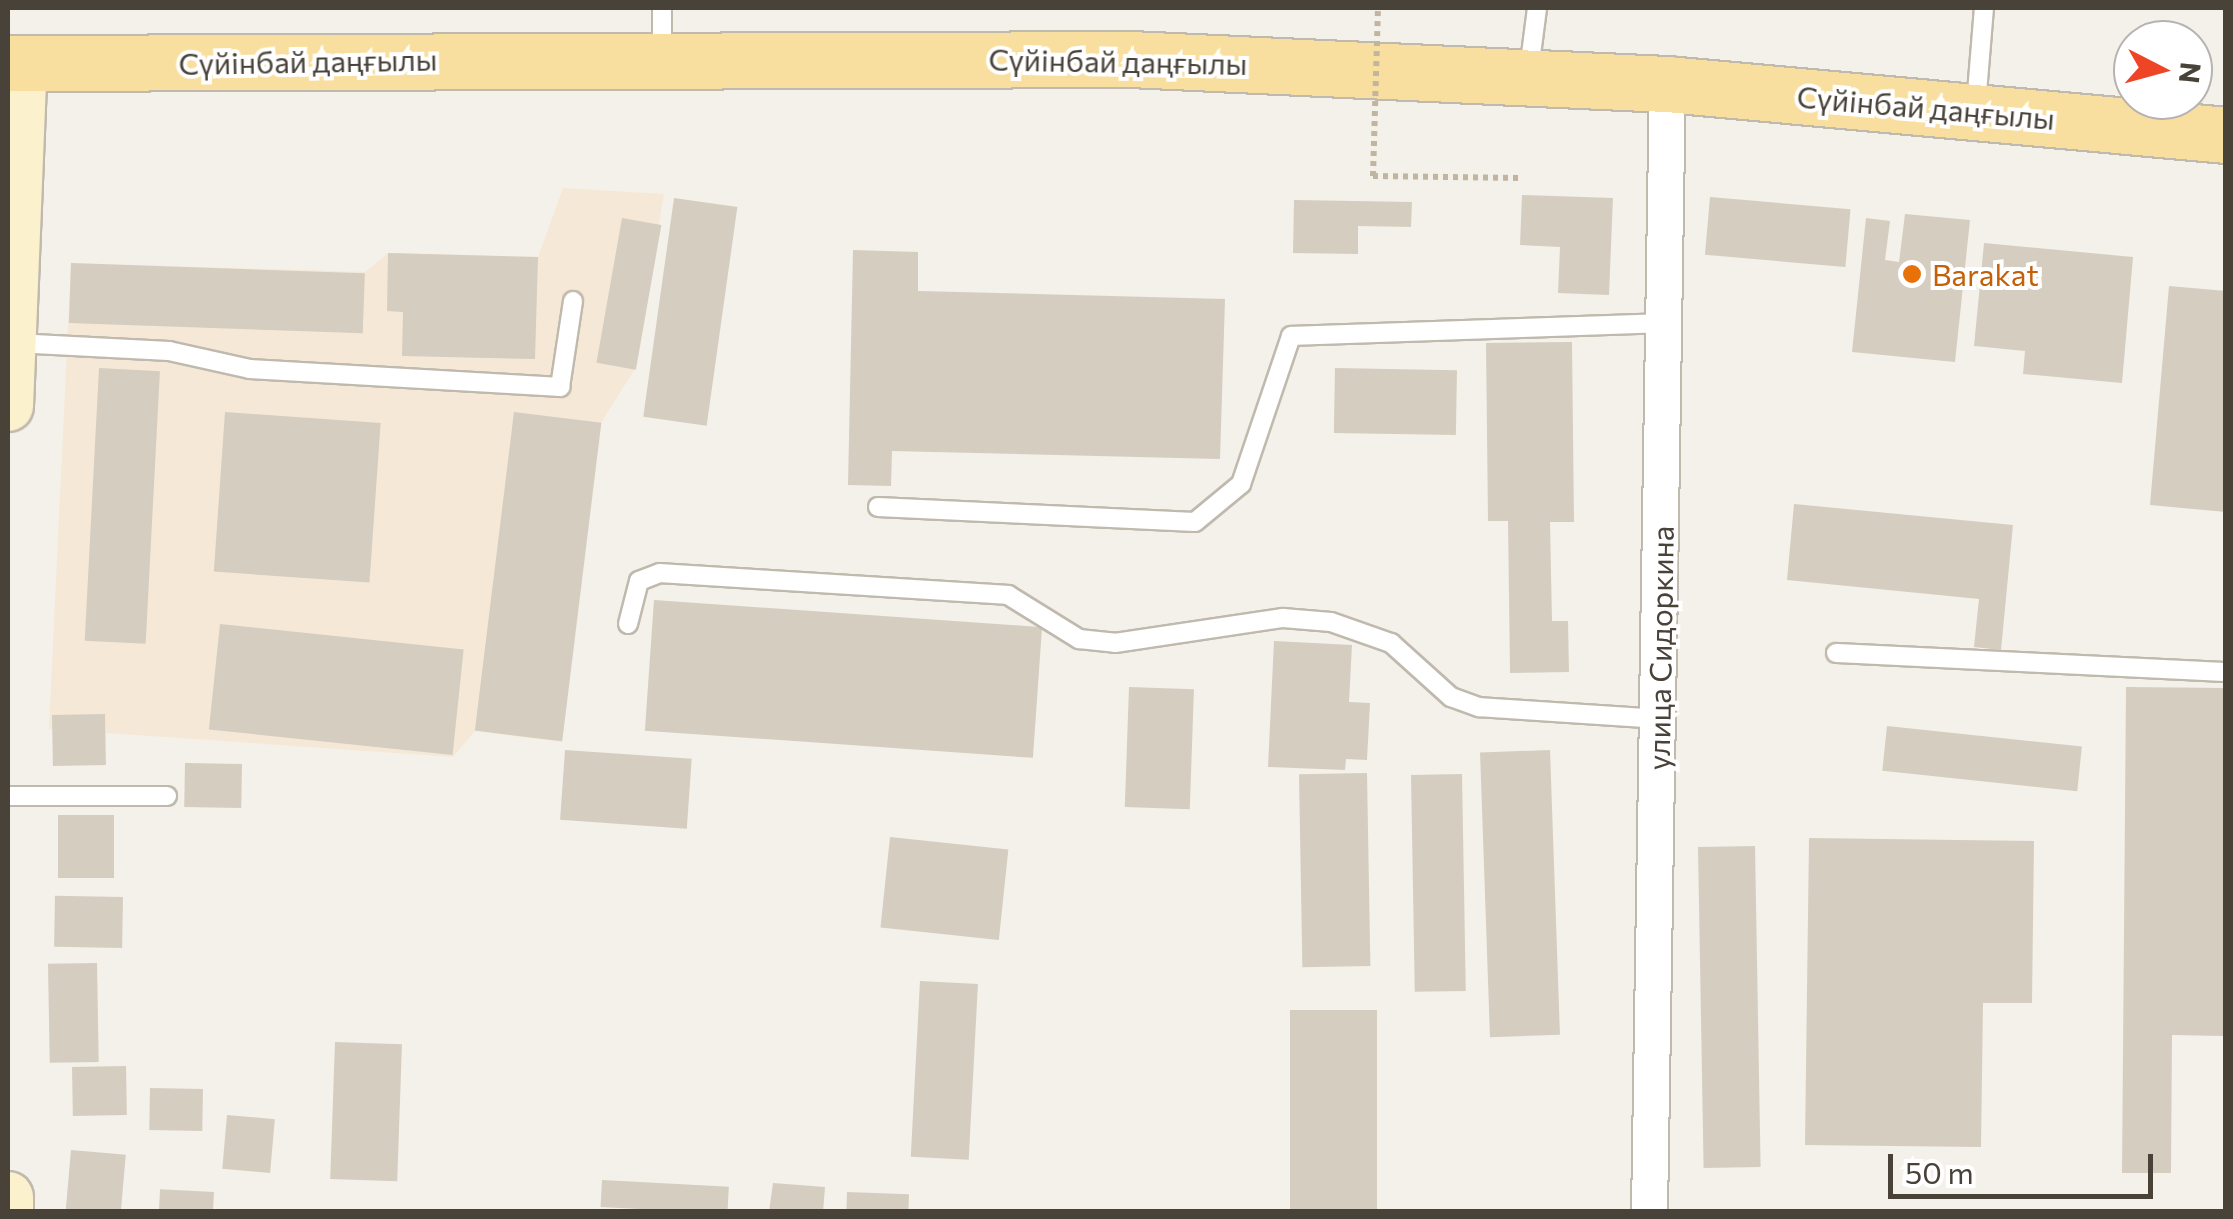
<!DOCTYPE html>
<meta charset="utf-8">
<style>
body{margin:0}
#map{position:relative;width:2233px;height:1219px;overflow:hidden;background:#f4f1ea;font-family:Commissioner,sans-serif}
div>[style]{position:absolute}
.commercial>*{inset:0;background:#f5e8d7}
.building>*{inset:0;background:#d5cdc0;transform-origin:0 0}
.path>*{height:6px;margin-top:-3px;transform-origin:0;background:repeating-linear-gradient(90deg,#c1b59f 0 5px,transparent 0 10px)}
.roads{filter:drop-shadow(2px 0 #c0b9ad) drop-shadow(-2px 0 #c0b9ad) drop-shadow(0 2px #c0b9ad) drop-shadow(0 -2px #c0b9ad)}
.lane>*{height:18px;margin:-9px;padding:0 9px;transform-origin:9px;border-radius:9px;background:#fff}
.street>*{height:35px;margin:-17.5px;padding:0 17.5px;transform-origin:17.5px;border-radius:17.5px;background:#fff}
.secondary>*{height:50px;margin:-25px;padding:0 25px;transform-origin:25px;border-radius:25px;background:#fcf1cd}
.primary>*{height:55px;margin:-27.5px;padding:0 27.5px;transform-origin:27.5px;border-radius:27.5px;background:#f9df9f}
.path-bridge>*{height:6px;margin-top:-3px;transform-origin:0;background:repeating-linear-gradient(90deg,#c1b59f 0 5px,transparent 0 10px)}
.dots>*{width:28px;height:28px;translate:-50% -50%;box-sizing:border-box;border:5px solid #fff;border-radius:50%}
span{translate:-50% -50%;white-space:nowrap;text-align:center;line-height:1.15;-webkit-text-stroke:8px #fff;paint-order:stroke}
.street-label{font-size:30px;color:#484239}
.food-label{font-size:30px;color:#c56008}
.left{translate:0 -50%;text-align:left}
.frame{position:absolute;inset:0;border:10px solid #484239;pointer-events:none}
.north{position:absolute;left:2113px;top:20px;width:100px;height:100px;box-sizing:border-box;background:#fff;border:2px solid #b6b3b0;border-radius:50%;rotate:96deg;font-size:28px;font-weight:700;line-height:40px;text-align:center;color:#484239}
.north::after{content:'';display:block;margin:auto;width:35px;height:45px;background:#ef4527;clip-path:polygon(50% 0,100% 100%,50% 72%,0 100%)}
.scale{position:absolute;left:1888px;top:1154px;width:265px;height:45px;box-sizing:border-box;border:5px solid #484239;border-top:0;padding-left:12px;font-size:30px;line-height:35px;white-space:nowrap;color:#484239;-webkit-text-stroke:8px #fff;paint-order:stroke}
</style>
<div id="map">
<div class="commercial">
<i style="clip-path:polygon(563px 188px,664px 194px,634px 370px,601px 423px,561px 742px,475px 731px,453px 757px,49px 729px,71px 263px,365px 272px,388px 253px,538px 257px)"></i>
</div>
<div class="building">
<i style="clip-path:polygon(1522px 195px,1613px 198px,1609px 295px,1558px 293px,1560px 247px,1520px 245px)"></i>
<i style="left:1710px;top:197px;width:141px;height:58px;rotate:5deg"></i>
<i style="left:674px;top:198px;width:64px;height:221px;rotate:8deg"></i>
<i style="clip-path:polygon(1294px 200px,1412px 202px,1411px 227px,1358px 226px,1358px 254px,1293px 253px)"></i>
<i style="clip-path:polygon(1905px 214px,1970px 220px,1955px 362px,1852px 352px,1866px 218px,1890px 221px,1885px 260px,1899px 262px)"></i>
<i style="left:622px;top:218px;width:40px;height:147px;rotate:10deg"></i>
<i style="clip-path:polygon(1984px 243px,2133px 257px,2122px 383px,2023px 374px,2025px 351px,1974px 346px)"></i>
<i style="clip-path:polygon(853px 250px,918px 252px,918px 291px,1225px 299px,1220px 459px,892px 451px,891px 486px,848px 485px)"></i>
<i style="clip-path:polygon(388px 253px,538px 257px,535px 359px,402px 356px,403px 312px,387px 311px)"></i>
<i style="left:71px;top:263px;width:294px;height:60px;rotate:2deg"></i>
<i style="clip-path:polygon(2169px 286px,2226px 291px,2226px 512px,2150px 505px)"></i>
<i style="clip-path:polygon(1572px 342px,1574px 522px,1550px 522px,1552px 621px,1568px 621px,1569px 672px,1510px 673px,1508px 521px,1488px 521px,1486px 343px)"></i>
<i style="left:99px;top:368px;width:61px;height:273px;rotate:3deg"></i>
<i style="left:1335px;top:368px;width:122px;height:65px;rotate:1deg"></i>
<i style="left:225px;top:412px;width:156px;height:160px;rotate:4deg"></i>
<i style="left:514px;top:412px;width:88px;height:321px;rotate:7deg"></i>
<i style="clip-path:polygon(1794px 504px,2013px 525px,2001px 650px,1974px 647px,1979px 599px,1787px 580px)"></i>
<i style="left:654px;top:600px;width:389px;height:131px;rotate:4deg"></i>
<i style="left:220px;top:624px;width:245px;height:106px;rotate:6deg"></i>
<i style="clip-path:polygon(1274px 641px,1352px 645px,1349px 702px,1370px 703px,1367px 760px,1346px 759px,1345px 770px,1268px 767px)"></i>
<i style="left:1129px;top:687px;width:65px;height:120px;rotate:2deg"></i>
<i style="clip-path:polygon(2126px 687px,2226px 688px,2224px 1036px,2172px 1035px,2171px 1173px,2122px 1173px)"></i>
<i style="left:105px;top:714px;width:51px;height:53px;rotate:89deg"></i>
<i style="left:1887px;top:726px;width:196px;height:45px;rotate:6deg"></i>
<i style="left:565px;top:750px;width:127px;height:70px;rotate:4deg"></i>
<i style="left:1550px;top:750px;width:285px;height:70px;rotate:88deg"></i>
<i style="left:185px;top:763px;width:57px;height:44px;rotate:1deg"></i>
<i style="left:1367px;top:773px;width:193px;height:68px;rotate:89deg"></i>
<i style="left:1462px;top:774px;width:217px;height:51px;rotate:89deg"></i>
<i style="left:114px;top:815px;width:63px;height:56px;rotate:90deg"></i>
<i style="left:890px;top:837px;width:119px;height:91px;rotate:6deg"></i>
<i style="clip-path:polygon(1809px 838px,2034px 841px,2032px 1003px,1983px 1003px,1981px 1147px,1805px 1145px)"></i>
<i style="left:1755px;top:846px;width:321px;height:57px;rotate:89deg"></i>
<i style="left:123px;top:897px;width:51px;height:68px;rotate:91deg"></i>
<i style="left:97px;top:963px;width:99px;height:49px;rotate:89deg"></i>
<i style="left:920px;top:981px;width:58px;height:176px;rotate:3deg"></i>
<i style="left:1377px;top:1010px;width:202px;height:87px;rotate:90deg"></i>
<i style="left:335px;top:1042px;width:67px;height:137px;rotate:2deg"></i>
<i style="left:126px;top:1066px;width:49px;height:54px;rotate:89deg"></i>
<i style="left:150px;top:1088px;width:53px;height:42px;rotate:1deg"></i>
<i style="left:227px;top:1115px;width:48px;height:54px;rotate:5deg"></i>
<i style="left:71px;top:1150px;width:55px;height:62px;rotate:5deg"></i>
<i style="left:602px;top:1180px;width:127px;height:27px;rotate:3deg"></i>
<i style="clip-path:polygon(773px 1183px,825px 1187px,823px 1212px,769px 1212px)"></i>
<i style="left:214px;top:1192px;width:20px;height:54px;rotate:93deg"></i>
<i style="left:847px;top:1192px;width:62px;height:20px;rotate:2deg"></i>
</div>
<div class="path">
<i style="left:1373px;top:176px;width:148px;rotate:0.8deg"></i>
</div>
<div class="roads">
<div class="lane">
<i style="left:662px;top:56px;width:48px;rotate:-90deg"></i>
<i style="left:1529px;top:70px;width:63px;rotate:-82.6deg"></i>
<i style="left:1976px;top:105px;width:97px;rotate:-85.3deg"></i>
<i style="left:15px;top:343px;width:154px;rotate:3deg"></i>
<i style="left:169px;top:351px;width:83px;rotate:12.5deg"></i>
<i style="left:250px;top:369px;width:311px;rotate:3.3deg"></i>
<i style="left:560px;top:387px;width:87px;rotate:-81.4deg"></i>
<i style="left:878px;top:507px;width:317px;rotate:2.7deg"></i>
<i style="left:1195px;top:522px;width:60px;rotate:-39.6deg"></i>
<i style="left:1241px;top:484px;width:156px;rotate:-71.3deg"></i>
<i style="left:1291px;top:336px;width:374px;rotate:-2deg"></i>
<i style="left:628px;top:624px;width:44px;rotate:-75.7deg"></i>
<i style="left:639px;top:581px;width:22px;rotate:-21deg"></i>
<i style="left:660px;top:573px;width:349px;rotate:3.6deg"></i>
<i style="left:1008px;top:595px;width:84px;rotate:31.8deg"></i>
<i style="left:1079px;top:639px;width:36px;rotate:6deg"></i>
<i style="left:1115px;top:643px;width:170px;rotate:-8.5deg"></i>
<i style="left:1283px;top:618px;width:48px;rotate:4.8deg"></i>
<i style="left:1331px;top:622px;width:64px;rotate:19.3deg"></i>
<i style="left:1391px;top:643px;width:81px;rotate:42deg"></i>
<i style="left:1451px;top:697px;width:30px;rotate:20deg"></i>
<i style="left:1479px;top:707px;width:180px;rotate:3.8deg"></i>
<i style="left:1836px;top:653px;width:390px;rotate:2.8deg"></i>
<i style="left:8px;top:796px;width:159px"></i>
</div>
<div class="street">
<i style="left:1649px;top:1212px;width:1128px;rotate:-89.09deg"></i>
</div>
<div class="secondary">
<i style="left:8px;top:406px;width:343px;rotate:-87.7deg"></i>
<i style="left:8px;top:1197px;width:15px;rotate:90deg"></i>
</div>
<div class="primary">
<i style="left:8px;top:63px;width:1122px;rotate:-0.2deg"></i>
<i style="left:1130px;top:59px;width:538px;rotate:2.67deg"></i>
<i style="left:1667px;top:84px;width:561px;rotate:5.21deg"></i>
</div>
</div>
<div class="path-bridge">
<i style="left:1373px;top:176px;width:168px;rotate:-88.3deg"></i>
</div>
<div class="dots">
<i style="left:1912px;top:274px;background:#e8710a"></i>
</div>
<div class="street-label">
<span style="left:308px;top:61px;rotate:-1deg">Сүйінбай даңғылы</span>
<span style="left:1118px;top:61px;rotate:1deg">Сүйінбай даңғылы</span>
<span style="left:1926px;top:107px;rotate:5deg">Сүйінбай даңғылы</span>
<span style="left:1660px;top:648px;rotate:-89deg">улица Сидоркина</span>
</div>
<div class="food-label">
<span class="left" style="left:1932px;top:274px">Barakat</span>
</div>
<div class="frame"></div>
<div class="north">N</div>
<div class="scale">50 m</div>
</div>
